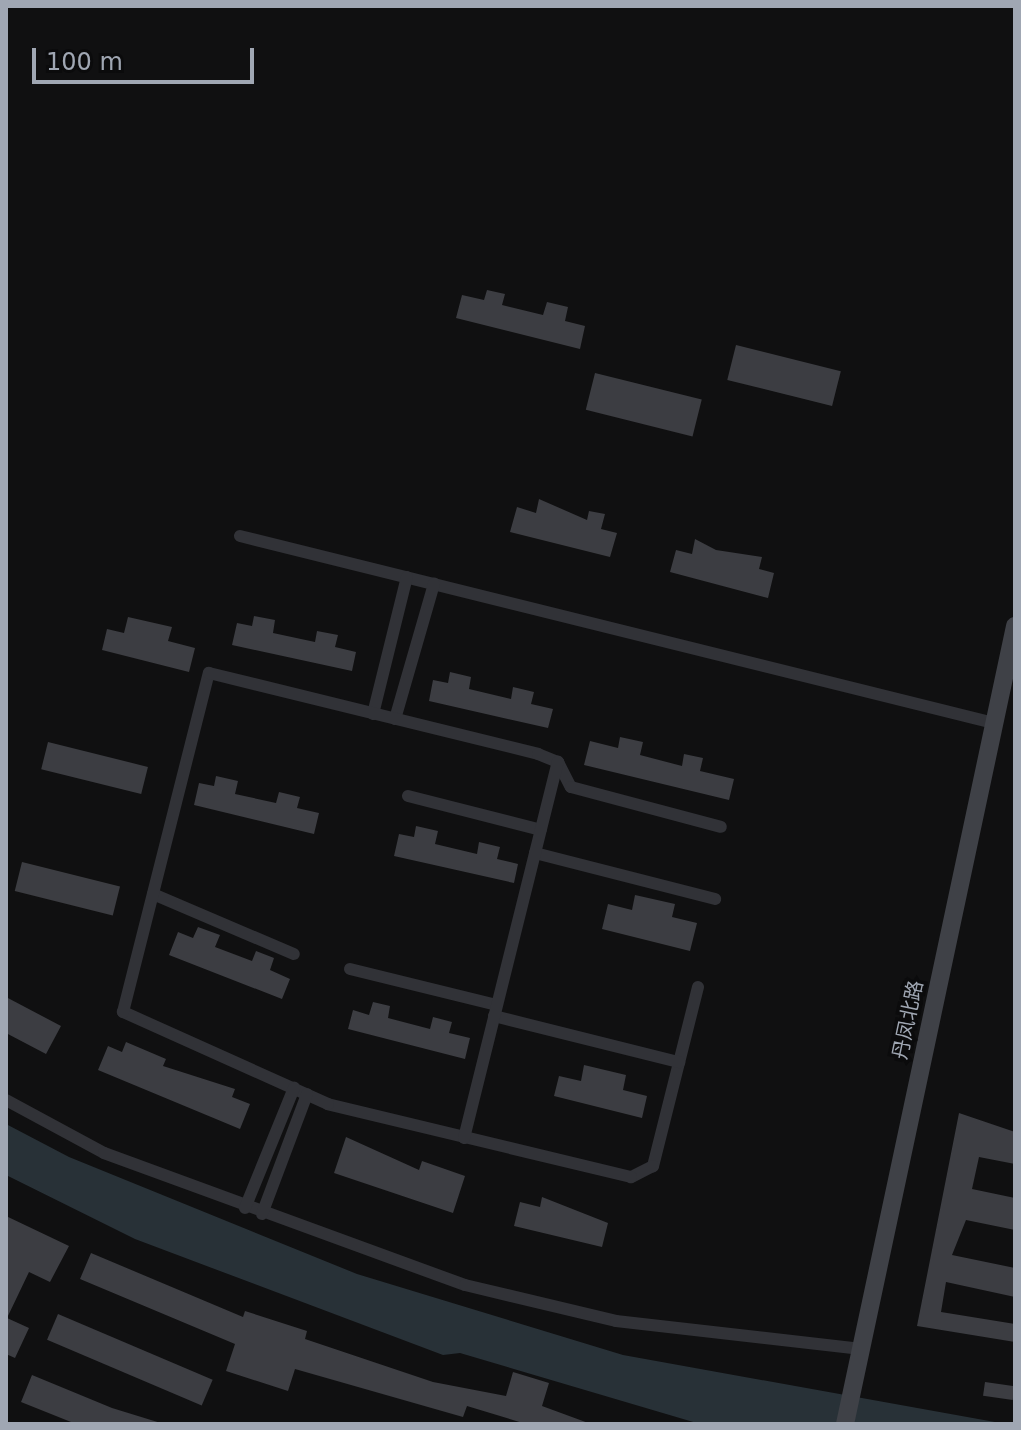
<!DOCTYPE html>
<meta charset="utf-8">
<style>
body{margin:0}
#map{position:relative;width:1021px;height:1430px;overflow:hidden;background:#101011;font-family:"DejaVu Sans","Noto Sans SC",sans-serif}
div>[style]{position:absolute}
.water>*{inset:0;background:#283137}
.building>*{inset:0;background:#3c3d42;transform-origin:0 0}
.minor>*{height:12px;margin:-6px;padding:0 6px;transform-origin:6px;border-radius:6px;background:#313237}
.secondary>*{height:18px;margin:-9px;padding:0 9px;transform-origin:9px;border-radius:9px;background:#3f4147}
span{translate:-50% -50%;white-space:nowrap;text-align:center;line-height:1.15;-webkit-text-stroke:7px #0b0b0c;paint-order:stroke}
.street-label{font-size:20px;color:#a0a7b3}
.frame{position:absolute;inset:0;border:8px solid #a0a7b3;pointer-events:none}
.scale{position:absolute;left:32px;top:48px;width:222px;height:36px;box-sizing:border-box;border:4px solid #a0a7b3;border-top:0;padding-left:10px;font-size:24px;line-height:28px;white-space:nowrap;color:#a0a7b3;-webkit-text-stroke:6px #0b0b0c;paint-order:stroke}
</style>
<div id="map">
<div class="water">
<i style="clip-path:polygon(6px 1124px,69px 1157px,357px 1274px,623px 1355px,1006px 1424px,700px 1424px,460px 1353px,443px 1355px,135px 1239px,6px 1175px)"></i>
</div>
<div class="building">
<i style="clip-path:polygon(487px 290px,505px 294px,502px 305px,543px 315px,547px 302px,568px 307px,565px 321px,585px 326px,580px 349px,456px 318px,462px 295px,484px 300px)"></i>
<i style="left:736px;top:345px;width:108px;height:36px;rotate:14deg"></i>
<i style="left:595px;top:373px;width:110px;height:38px;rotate:14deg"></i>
<i style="clip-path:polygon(539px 499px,587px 520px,589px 511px,605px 514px,601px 529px,617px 533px,610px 557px,510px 532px,517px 507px,536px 513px)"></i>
<i style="clip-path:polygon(695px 539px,716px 550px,762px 557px,759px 569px,774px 573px,768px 598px,670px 572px,676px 550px,692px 554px)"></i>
<i style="clip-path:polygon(254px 616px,275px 620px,273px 633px,315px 642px,317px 631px,338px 635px,335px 647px,356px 652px,352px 671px,232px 645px,237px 623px,252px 626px)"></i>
<i style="clip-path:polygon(128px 617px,172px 627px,168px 641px,195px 648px,189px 672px,102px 650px,107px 629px,124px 633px)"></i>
<i style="clip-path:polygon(450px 672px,471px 677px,469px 689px,511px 699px,513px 687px,534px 692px,531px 704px,553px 709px,548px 728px,429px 701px,433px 680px,448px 683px)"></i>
<i style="clip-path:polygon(620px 737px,643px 742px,640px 755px,682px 766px,684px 754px,703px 758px,700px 771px,734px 779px,729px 800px,584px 765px,590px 741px,618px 748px)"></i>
<i style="left:48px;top:742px;width:103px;height:28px;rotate:14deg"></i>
<i style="clip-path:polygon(216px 776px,238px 781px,235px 794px,276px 803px,279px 792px,300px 797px,297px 808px,319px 813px,314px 834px,194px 805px,199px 783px,214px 786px)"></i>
<i style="clip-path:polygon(416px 826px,438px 831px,435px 844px,477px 854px,479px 842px,500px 847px,497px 859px,518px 864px,514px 883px,394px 856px,399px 834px,414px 837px)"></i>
<i style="left:22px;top:862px;width:101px;height:30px;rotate:14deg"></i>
<i style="clip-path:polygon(635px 895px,675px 904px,672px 917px,697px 923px,690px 951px,602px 929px,608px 904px,632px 910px)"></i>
<i style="clip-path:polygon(198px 927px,220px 935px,215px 947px,252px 961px,256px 951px,274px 958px,270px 970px,290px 979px,282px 999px,169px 955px,178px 932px,193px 938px)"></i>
<i style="clip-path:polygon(6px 997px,61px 1026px,46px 1054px,6px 1033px)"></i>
<i style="clip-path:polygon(373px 1002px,390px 1006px,388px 1018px,430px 1029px,433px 1017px,452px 1022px,449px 1033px,470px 1038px,465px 1059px,348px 1029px,353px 1010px,369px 1015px)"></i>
<i style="clip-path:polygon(126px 1042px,166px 1059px,163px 1066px,235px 1089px,232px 1097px,250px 1104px,240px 1129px,98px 1070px,108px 1046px,122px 1052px)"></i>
<i style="clip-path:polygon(584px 1065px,626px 1075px,623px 1090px,647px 1096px,642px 1118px,554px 1096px,559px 1076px,581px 1081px)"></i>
<i style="clip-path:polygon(959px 1113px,1015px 1132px,1015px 1164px,979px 1157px,972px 1189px,1015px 1198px,1015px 1230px,966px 1220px,952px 1255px,1015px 1268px,1015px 1297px,946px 1282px,941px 1312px,1015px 1324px,1015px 1342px,917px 1326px)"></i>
<i style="clip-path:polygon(346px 1137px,419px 1170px,422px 1161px,465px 1176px,453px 1213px,334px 1173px)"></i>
<i style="clip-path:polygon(542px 1197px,608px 1223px,602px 1247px,514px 1226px,520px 1202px,540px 1207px)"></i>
<i style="clip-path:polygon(6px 1216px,69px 1246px,50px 1282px,29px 1272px,7px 1318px,29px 1328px,15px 1358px,6px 1354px)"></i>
<i style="clip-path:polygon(91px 1253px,243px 1317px,245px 1311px,307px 1331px,305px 1339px,433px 1382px,506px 1396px,513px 1372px,549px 1383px,542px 1406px,591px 1424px,526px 1424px,467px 1406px,463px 1417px,295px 1369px,288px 1391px,226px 1371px,235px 1344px,80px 1279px)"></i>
<i style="left:58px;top:1314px;width:168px;height:28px;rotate:23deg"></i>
<i style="clip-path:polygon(32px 1375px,112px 1408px,164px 1424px,76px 1424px,21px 1402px)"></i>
<i style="left:985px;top:1382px;width:30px;height:14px;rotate:8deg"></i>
</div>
<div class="minor">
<i style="left:240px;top:536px;width:777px;rotate:13.93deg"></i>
<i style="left:373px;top:714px;width:141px;rotate:-76.1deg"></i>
<i style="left:395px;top:719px;width:141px;rotate:-73.9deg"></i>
<i style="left:408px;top:796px;width:137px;rotate:14.3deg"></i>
<i style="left:535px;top:853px;width:186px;rotate:14.3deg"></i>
<i style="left:153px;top:894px;width:153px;rotate:23.1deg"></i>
<i style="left:350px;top:969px;width:151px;rotate:13.8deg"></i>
<i style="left:698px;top:987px;width:185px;rotate:104.1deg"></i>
<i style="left:653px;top:1166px;width:25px;rotate:153deg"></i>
<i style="left:631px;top:1177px;width:312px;rotate:-166.5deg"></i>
<i style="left:328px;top:1104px;width:225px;rotate:-155.8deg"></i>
<i style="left:123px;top:1012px;width:350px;rotate:-75.8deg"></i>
<i style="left:209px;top:673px;width:339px;rotate:13.8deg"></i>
<i style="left:538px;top:754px;width:22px;rotate:22deg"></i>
<i style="left:558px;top:762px;width:28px;rotate:63deg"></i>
<i style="left:571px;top:787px;width:155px;rotate:14.9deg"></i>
<i style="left:494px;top:1016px;width:191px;rotate:14deg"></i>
<i style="left:6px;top:1100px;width:111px;rotate:28.4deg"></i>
<i style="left:104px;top:1153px;width:384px;rotate:20.1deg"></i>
<i style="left:465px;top:1285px;width:155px;rotate:13.4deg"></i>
<i style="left:616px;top:1321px;width:247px;rotate:6.5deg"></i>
<i style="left:464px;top:1138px;width:388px;rotate:-76deg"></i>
<i style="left:245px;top:1208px;width:130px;rotate:-67.8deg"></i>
<i style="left:262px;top:1214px;width:128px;rotate:-69.4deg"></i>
</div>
<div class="secondary">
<i style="left:845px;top:1424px;width:816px;rotate:-77.97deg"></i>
</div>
<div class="street-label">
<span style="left:908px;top:1020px;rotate:-78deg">丹凤北路</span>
</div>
<div class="frame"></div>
<div class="scale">100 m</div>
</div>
